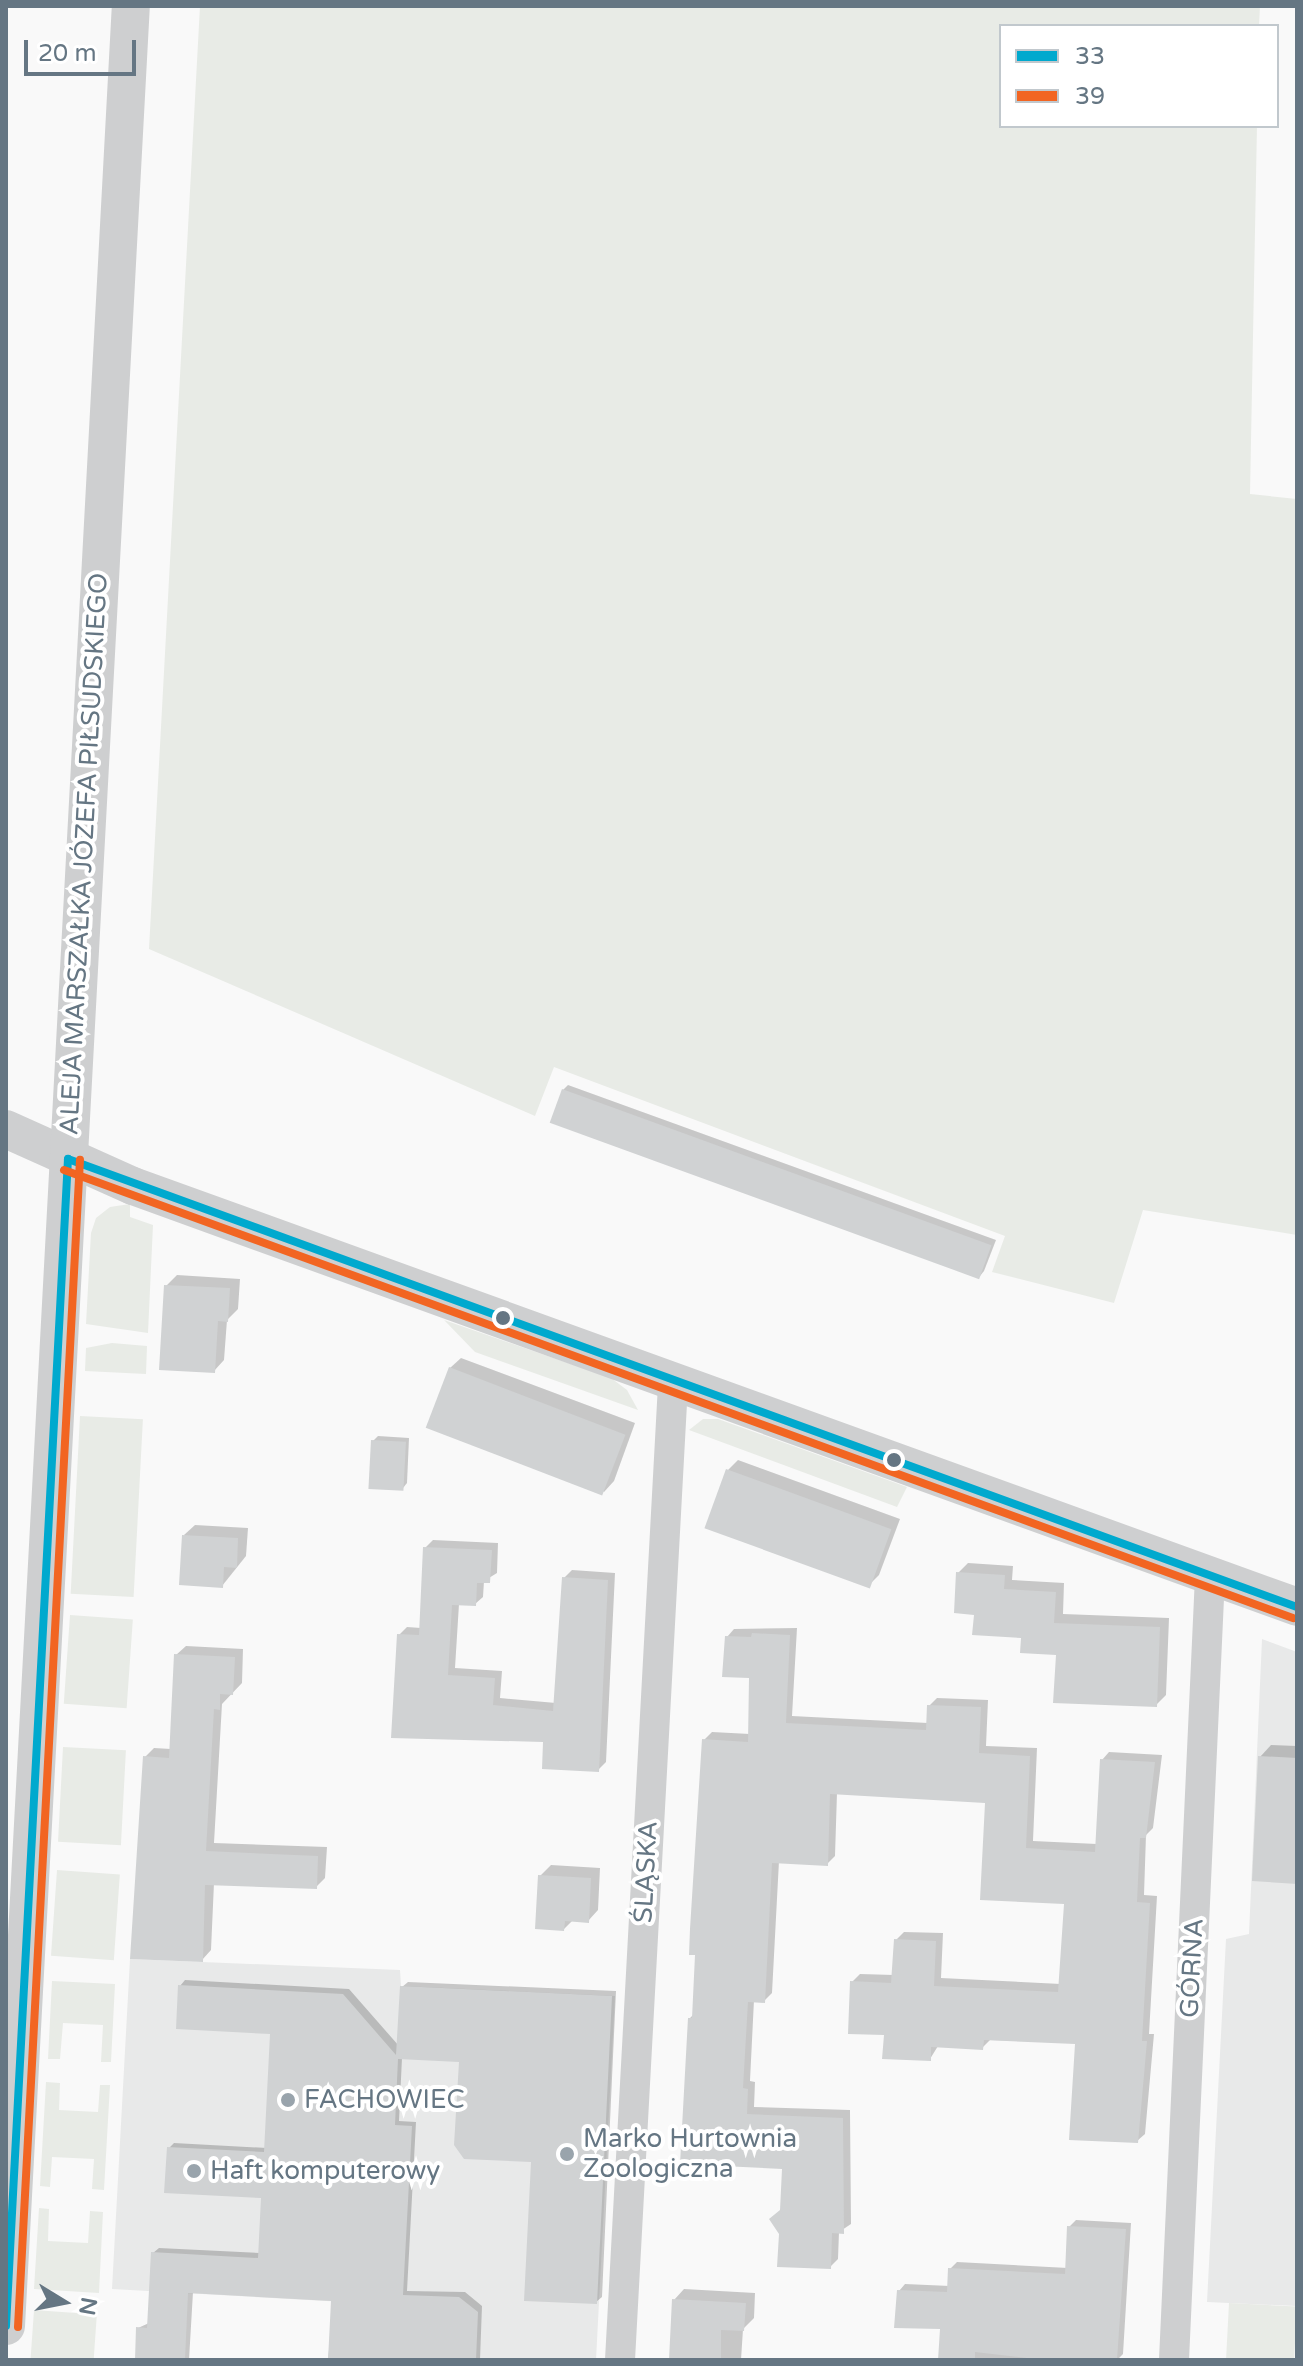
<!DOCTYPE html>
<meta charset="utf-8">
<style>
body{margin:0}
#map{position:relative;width:1303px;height:2366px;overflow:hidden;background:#f9f9f9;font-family:"Varela Round",sans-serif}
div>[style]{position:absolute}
.built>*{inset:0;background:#e8e9e9}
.green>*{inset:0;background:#e8ebe6;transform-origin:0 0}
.shadow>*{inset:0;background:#0003}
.building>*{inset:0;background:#d0d2d3;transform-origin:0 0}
.minor>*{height:30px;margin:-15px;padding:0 15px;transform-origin:15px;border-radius:15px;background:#cecfd0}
.tertiary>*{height:38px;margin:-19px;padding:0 19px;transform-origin:19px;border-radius:19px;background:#cecfd0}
.bus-1>*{height:8px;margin:-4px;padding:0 4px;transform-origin:4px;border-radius:4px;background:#00a9ce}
.bus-2>*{height:8px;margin:-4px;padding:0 4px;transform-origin:4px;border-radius:4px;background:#f26522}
.dots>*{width:22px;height:22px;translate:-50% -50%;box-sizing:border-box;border:4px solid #fff;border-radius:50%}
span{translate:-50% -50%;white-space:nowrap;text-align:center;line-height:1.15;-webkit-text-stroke:8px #fff;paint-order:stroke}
.street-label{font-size:26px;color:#657683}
.poi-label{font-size:26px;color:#657683}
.left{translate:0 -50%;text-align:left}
.frame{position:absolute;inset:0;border:8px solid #657683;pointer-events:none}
.legend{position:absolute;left:999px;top:24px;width:280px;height:104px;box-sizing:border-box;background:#fff;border:2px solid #c1c8cd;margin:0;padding:10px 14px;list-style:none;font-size:24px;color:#657683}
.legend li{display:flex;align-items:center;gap:16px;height:40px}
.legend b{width:40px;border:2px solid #c1c8cd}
.north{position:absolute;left:24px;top:2262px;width:80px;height:80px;-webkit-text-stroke:6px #fff;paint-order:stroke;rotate:100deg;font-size:22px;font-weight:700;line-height:32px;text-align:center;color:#657683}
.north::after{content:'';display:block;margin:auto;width:28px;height:36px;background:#657683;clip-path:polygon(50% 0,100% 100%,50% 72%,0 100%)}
.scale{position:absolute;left:24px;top:40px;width:112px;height:36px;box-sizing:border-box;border:4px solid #657683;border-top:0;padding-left:10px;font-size:24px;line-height:28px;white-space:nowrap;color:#657683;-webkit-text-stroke:6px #fff;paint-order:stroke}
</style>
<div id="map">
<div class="built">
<i style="clip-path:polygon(1262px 1639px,1297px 1652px,1297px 2306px,1207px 2302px,1226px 1939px,1249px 1934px)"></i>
<i style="clip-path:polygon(130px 1959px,400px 1970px,401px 1986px,615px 1996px,596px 2360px,361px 2360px,363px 2303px,112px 2289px)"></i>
</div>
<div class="green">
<i style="clip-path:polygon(200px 6px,1260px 6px,1259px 26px,1001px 26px,1001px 126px,1257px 126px,1250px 494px,1297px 499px,1297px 1235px,1143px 1210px,1114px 1303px,992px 1272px,1005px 1236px,554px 1067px,535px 1116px,149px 949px)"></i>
<i style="clip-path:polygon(130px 1204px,130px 1217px,153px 1225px,148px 1333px,86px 1324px,91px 1233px,96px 1218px,110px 1207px)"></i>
<i style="clip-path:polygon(444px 1320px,611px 1378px,627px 1390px,638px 1410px,475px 1352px)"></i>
<i style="clip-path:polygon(112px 1343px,147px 1346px,146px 1374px,85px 1371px,86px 1348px)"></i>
<i style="left:80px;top:1416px;width:63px;height:178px;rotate:3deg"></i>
<i style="clip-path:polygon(703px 1419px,718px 1419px,907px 1487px,897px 1507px,689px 1430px)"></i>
<i style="left:70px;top:1615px;width:63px;height:89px;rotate:4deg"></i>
<i style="left:63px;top:1747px;width:63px;height:95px;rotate:3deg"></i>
<i style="left:57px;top:1870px;width:63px;height:86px;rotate:4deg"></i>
<i style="clip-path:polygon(52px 1981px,115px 1984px,111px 2062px,101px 2062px,103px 2025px,63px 2023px,60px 2059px,48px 2059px)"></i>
<i style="clip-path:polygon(46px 2082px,60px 2083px,59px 2110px,98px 2112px,100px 2085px,110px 2085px,104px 2190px,92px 2189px,94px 2159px,52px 2157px,50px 2187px,40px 2186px)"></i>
<i style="clip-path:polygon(39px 2208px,49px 2209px,48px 2241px,88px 2243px,90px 2211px,103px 2212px,99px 2293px,34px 2289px)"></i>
<i style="left:1229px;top:2303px;width:68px;height:57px;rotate:3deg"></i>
<i style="left:34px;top:2310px;width:63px;height:50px;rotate:4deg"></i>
</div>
<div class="shadow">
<i style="clip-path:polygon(568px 1085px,996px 1240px,984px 1271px,980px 1276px,563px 1090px)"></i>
<i style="clip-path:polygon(177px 1275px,240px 1279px,238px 1309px,227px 1320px,224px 1360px,214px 1371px,166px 1286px)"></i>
<i style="clip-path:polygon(461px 1358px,635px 1423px,614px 1481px,604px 1492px,450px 1368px)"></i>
<i style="clip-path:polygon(378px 1436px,409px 1438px,407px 1483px,403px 1488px,373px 1441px)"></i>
<i style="clip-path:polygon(738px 1460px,900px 1519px,879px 1575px,868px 1586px,728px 1470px)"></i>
<i style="clip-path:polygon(195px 1525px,248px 1528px,246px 1556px,222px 1586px,184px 1535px)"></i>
<i style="clip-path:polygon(433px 1540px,498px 1543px,497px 1573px,484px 1581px,483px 1597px,475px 1604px,459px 1604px,455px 1668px,502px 1671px,500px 1698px,556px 1703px,564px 1578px,572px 1570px,615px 1573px,606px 1762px,598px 1770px,545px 1740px,393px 1737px,399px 1635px,407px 1627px,421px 1628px,425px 1548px)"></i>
<i style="clip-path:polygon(968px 1563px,1013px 1566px,1012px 1580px,1064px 1583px,1063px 1614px,1169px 1618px,1166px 1695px,1156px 1705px,976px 1613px,958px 1573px)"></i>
<i style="clip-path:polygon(797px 1628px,792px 1716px,928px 1723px,929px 1706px,937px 1698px,988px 1700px,986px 1746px,1037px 1748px,1033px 1841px,1097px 1844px,1102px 1760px,1109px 1752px,1162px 1755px,1153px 1828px,1146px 1835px,1144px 1895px,1157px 1896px,1149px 2034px,1154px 2034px,1145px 2134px,1137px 2141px,1077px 2042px,990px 2040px,982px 2048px,938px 2046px,930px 2059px,886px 2033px,852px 1982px,860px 1974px,894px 1975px,896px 1940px,904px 1932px,943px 1933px,941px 1978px,1061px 1984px,1066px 1902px,987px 1802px,837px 1793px,835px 1856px,827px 1864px,779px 1861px,772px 1993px,764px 2001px,754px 2000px,750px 2081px,755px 2082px,754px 2107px,850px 2110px,851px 2224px,839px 2232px,838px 2259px,830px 2267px,782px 2210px,784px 2167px,682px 2162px,690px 2018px,695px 2013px,704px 1740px,712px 1732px,750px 1734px,751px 1676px,727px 1637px,734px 1629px)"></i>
<i style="clip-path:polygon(186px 1646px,243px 1649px,242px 1683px,222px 1704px,214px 1843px,327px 1847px,325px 1878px,316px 1887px,214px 1883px,211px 1950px,202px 1960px,145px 1757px,154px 1748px,171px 1749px,176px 1655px)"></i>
<i style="clip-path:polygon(1271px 1745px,1297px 1746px,1297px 1882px,1260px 1757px)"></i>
<i style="clip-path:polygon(551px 1865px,600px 1868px,598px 1910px,588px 1921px,573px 1920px,564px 1929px,540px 1876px)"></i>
<i style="clip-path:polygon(185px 1980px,349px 1989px,399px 2046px,402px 1987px,408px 1982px,616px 1991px,602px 2297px,596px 2302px,533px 2161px,461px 2060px,402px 2058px,399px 2121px,416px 2122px,407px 2291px,465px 2292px,482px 2306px,480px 2360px,328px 2360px,334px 2299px,193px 2292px,189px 2360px,137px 2360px,138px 2328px,149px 2323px,153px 2253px,159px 2248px,260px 2253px,264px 2196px,169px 2148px,174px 2143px,267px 2148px,272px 2032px,180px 1986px)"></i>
<i style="clip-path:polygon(1076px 2220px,1131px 2223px,1123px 2354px,1117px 2360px,940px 2360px,942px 2327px,899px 2291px,905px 2284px,950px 2286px,950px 2269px,957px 2262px,1068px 2268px,1069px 2227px)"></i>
<i style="clip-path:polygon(684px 2289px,755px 2293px,754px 2318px,743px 2329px,741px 2360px,670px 2360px,674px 2300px)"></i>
</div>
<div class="building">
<i style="left:562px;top:1089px;width:457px;height:36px;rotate:20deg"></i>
<i style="clip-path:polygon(164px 1285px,230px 1288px,228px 1322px,218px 1321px,215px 1373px,159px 1370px)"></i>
<i style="left:449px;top:1367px;width:189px;height:65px;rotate:21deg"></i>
<i style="left:371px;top:1440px;width:35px;height:49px;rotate:3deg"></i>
<i style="left:726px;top:1469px;width:176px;height:63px;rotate:20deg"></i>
<i style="clip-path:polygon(182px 1535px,238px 1538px,237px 1568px,224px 1567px,223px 1588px,179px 1585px)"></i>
<i style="clip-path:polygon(423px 1547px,492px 1550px,490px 1583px,477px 1583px,476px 1606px,452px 1605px,448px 1675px,495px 1678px,493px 1705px,553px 1711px,562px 1577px,608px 1580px,599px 1772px,542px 1769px,543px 1742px,391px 1738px,397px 1634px,419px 1635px)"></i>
<i style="clip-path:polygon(956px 1572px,1005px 1575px,1004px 1589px,1056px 1592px,1054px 1623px,1160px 1627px,1157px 1707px,1053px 1703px,1056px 1655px,1020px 1653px,1021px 1638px,972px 1635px,974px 1615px,954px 1613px)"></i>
<i style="clip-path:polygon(752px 1633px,790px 1635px,786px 1723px,926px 1730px,927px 1705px,981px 1707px,979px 1753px,1030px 1756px,1026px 1848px,1095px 1852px,1100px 1759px,1155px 1762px,1146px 1838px,1140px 1838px,1137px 1902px,1150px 1903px,1142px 2041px,1147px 2041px,1138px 2143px,1069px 2140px,1075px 2044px,984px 2040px,983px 2050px,931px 2047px,931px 2061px,882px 2059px,884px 2035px,848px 2034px,850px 1981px,891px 1983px,894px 1939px,936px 1941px,934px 1986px,1058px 1992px,1064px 1904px,980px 1900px,985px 1803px,830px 1794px,828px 1866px,772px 1863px,765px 2003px,748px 2002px,743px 2088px,748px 2089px,747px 2114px,843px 2118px,844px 2234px,832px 2233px,831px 2269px,777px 2267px,779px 2234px,769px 2219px,780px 2210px,782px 2169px,680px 2164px,688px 2018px,692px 2018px,695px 1955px,689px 1955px,690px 1929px,702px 1739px,748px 1742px,749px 1678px,722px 1677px,725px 1636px,751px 1637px)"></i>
<i style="clip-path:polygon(174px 1654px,235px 1657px,233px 1695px,220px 1694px,220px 1710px,214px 1709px,206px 1851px,318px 1856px,317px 1889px,205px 1885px,203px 1962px,130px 1959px,143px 1756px,169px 1758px)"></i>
<i style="clip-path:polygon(1258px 1756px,1297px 1758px,1297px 1884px,1252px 1881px)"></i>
<i style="clip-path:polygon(538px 1875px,591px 1878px,589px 1923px,565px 1921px,564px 1931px,535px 1929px)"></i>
<i style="clip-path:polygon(178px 1985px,343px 1994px,396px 2055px,400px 1986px,612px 1996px,597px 2304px,524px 2301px,531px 2162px,464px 2159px,454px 2145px,459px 2062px,398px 2059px,395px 2125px,412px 2126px,403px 2295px,459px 2297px,478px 2312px,476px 2360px,328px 2360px,331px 2301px,188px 2293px,185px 2360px,135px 2360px,136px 2327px,147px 2328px,151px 2252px,258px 2258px,261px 2198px,164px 2193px,167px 2147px,264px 2152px,270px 2034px,176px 2029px)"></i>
<i style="clip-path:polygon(1067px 2226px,1126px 2229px,1117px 2360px,1035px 2359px,975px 2352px,975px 2360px,938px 2360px,940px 2329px,894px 2328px,897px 2290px,947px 2292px,948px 2268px,1065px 2274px)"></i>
<i style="clip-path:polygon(672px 2299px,746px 2303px,744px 2331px,721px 2330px,721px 2360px,669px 2360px)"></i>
</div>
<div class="minor">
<i style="left:620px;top:2360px;width:978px;rotate:-86.89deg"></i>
<i style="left:1174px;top:2360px;width:785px;rotate:-87.37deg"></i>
</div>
<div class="tertiary">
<i style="left:6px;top:1129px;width:139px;rotate:24.2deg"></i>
<i style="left:133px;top:1186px;width:1238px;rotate:19.88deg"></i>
<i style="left:6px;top:2326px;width:2323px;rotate:-86.92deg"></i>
</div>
<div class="bus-1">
<i style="left:68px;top:1159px;width:1308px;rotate:20.03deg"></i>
<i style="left:6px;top:2326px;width:1169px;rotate:-86.96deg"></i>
</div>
<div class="bus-2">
<i style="left:64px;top:1170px;width:1308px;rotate:20.03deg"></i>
<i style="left:18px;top:2327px;width:1169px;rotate:-86.96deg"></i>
</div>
<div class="dots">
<i style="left:503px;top:1318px;background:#657683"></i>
<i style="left:894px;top:1460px;background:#657683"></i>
<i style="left:288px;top:2100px;background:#99a4ac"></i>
<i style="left:567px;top:2154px;background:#99a4ac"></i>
<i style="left:194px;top:2171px;background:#99a4ac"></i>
</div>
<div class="street-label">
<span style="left:84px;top:854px;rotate:-87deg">ALEJA MARSZAŁKA JÓZEFA PIŁSUDSKIEGO</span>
<span style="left:646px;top:1872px;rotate:-87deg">ŚLĄSKA</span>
<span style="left:1192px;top:1968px;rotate:-87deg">GÓRNA</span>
</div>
<div class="poi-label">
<span class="left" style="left:304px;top:2100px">FACHOWIEC</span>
<span class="left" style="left:583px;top:2154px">Marko Hurtownia<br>Zoologiczna</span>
<span class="left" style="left:210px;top:2171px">Haft komputerowy</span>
</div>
<div class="frame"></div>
<ul class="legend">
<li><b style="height:10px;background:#00a9ce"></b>33</li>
<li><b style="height:10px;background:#f26522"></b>39</li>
</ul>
<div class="north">N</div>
<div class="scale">20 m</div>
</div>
